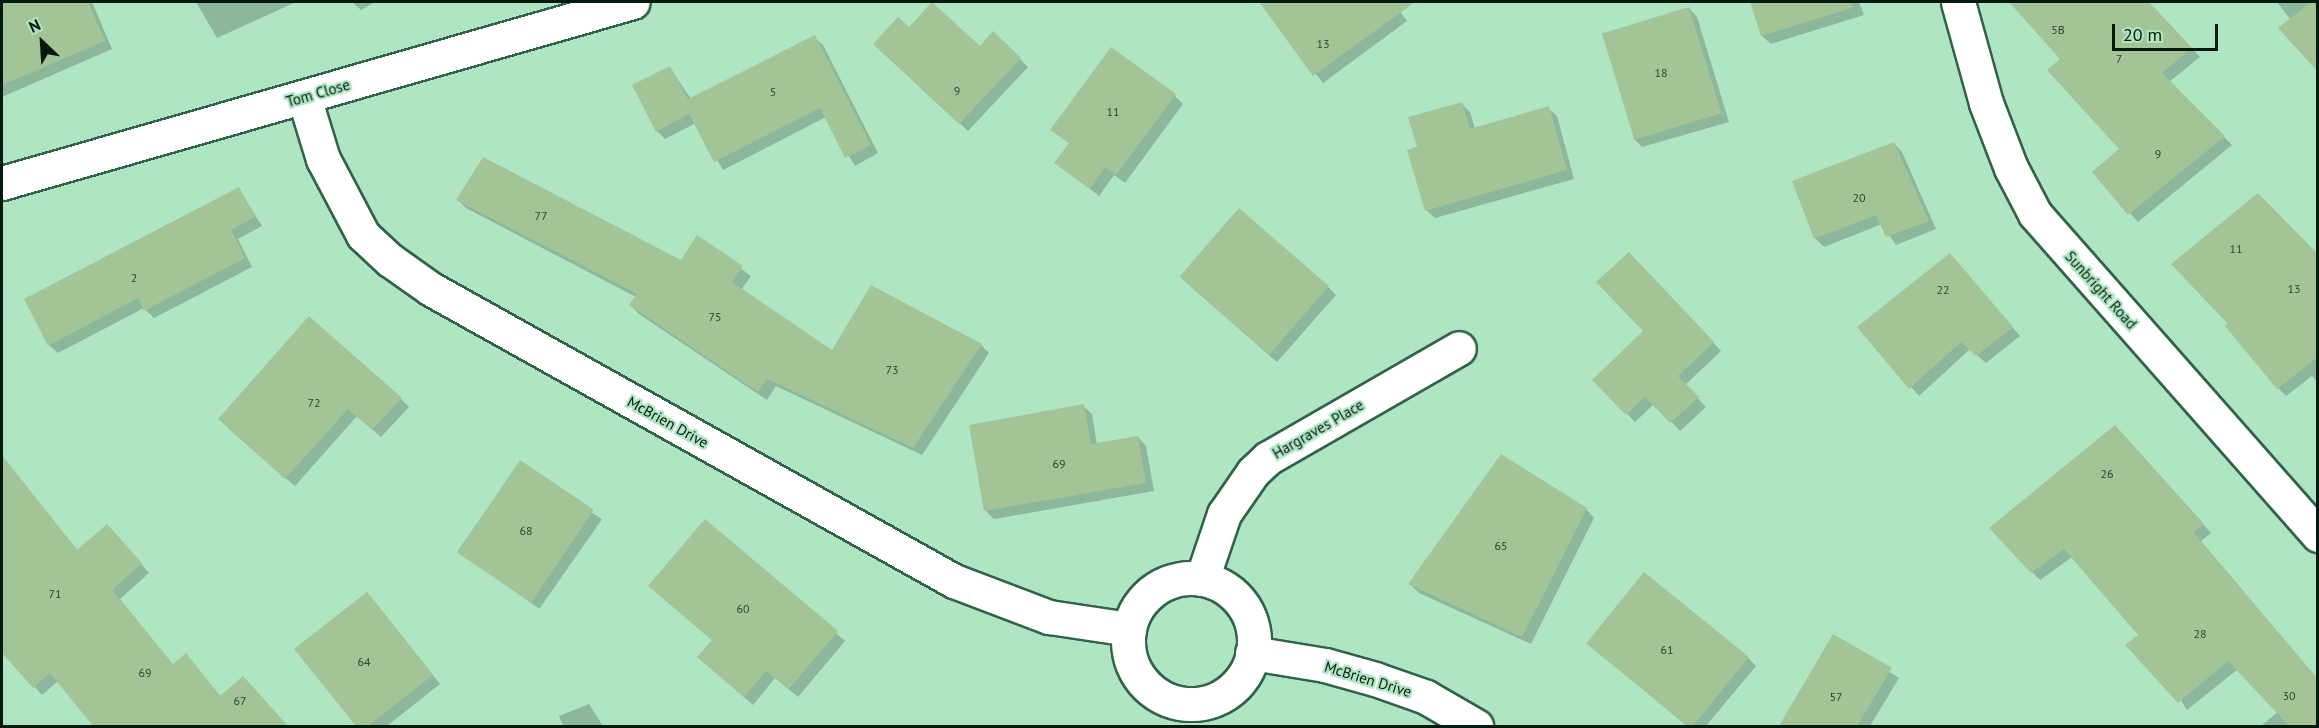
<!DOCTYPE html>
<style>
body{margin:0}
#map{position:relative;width:2319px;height:728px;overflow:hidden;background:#afe5c3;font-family:"PT Sans",sans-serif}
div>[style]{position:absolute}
.shadow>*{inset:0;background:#0003;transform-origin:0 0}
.building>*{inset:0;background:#a3c496;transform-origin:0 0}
.roads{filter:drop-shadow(2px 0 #306347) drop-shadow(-2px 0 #306347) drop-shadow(0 2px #306347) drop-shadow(0 -2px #306347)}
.minor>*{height:33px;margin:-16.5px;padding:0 16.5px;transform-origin:16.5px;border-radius:16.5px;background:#fff}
.minor>.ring{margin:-16.5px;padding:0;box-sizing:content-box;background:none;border:33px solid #fff;border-radius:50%}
span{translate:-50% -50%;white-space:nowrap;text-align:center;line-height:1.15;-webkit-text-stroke:4.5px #afe5c3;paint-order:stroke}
.number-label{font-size:12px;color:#2c4431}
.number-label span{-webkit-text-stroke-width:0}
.street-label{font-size:15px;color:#051a0f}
.frame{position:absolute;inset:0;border:3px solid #051a0f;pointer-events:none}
.north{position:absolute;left:12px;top:12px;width:60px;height:60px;-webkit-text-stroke:4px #afe5c3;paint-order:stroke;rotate:335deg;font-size:16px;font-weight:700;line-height:24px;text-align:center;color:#051a0f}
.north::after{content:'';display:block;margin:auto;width:21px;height:27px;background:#051a0f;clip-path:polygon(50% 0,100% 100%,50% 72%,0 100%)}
.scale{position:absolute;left:2112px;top:24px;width:106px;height:27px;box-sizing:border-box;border:3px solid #051a0f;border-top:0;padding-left:8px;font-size:18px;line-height:21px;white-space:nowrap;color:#051a0f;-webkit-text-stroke:4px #afe5c3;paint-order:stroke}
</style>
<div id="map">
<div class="shadow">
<i style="clip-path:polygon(2px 2px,92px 2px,112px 49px,2px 97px)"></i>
<i style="clip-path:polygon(196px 2px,296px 2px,217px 38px)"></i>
<i style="clip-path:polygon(352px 2px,375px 2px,361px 10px)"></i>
<i style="clip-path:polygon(1261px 2px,1393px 2px,1407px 21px,1323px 83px)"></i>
<i style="clip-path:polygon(1752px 2px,1859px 2px,1864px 15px,1771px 44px,1762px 36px)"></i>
<i style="clip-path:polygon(2020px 2px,2148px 2px,2200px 57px,2169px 82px,2232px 145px,2138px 222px,2094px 173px,2121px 149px,2062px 59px,2015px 6px)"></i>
<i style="clip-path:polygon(2277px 2px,2318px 2px,2318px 69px,2291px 20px)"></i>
<i style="clip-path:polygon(1689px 8px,1697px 17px,1729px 122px,1642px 147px,1633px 138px)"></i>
<i style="clip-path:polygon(909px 29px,980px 48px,993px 33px,1028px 67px,968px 131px,884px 52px)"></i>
<i style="clip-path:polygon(814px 37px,823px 45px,878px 153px,855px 166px,826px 117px,723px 170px,696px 123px,665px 139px,657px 131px,670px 68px,691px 99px)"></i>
<i style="clip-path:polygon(1175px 96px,1183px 104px,1125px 183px,1114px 175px,1099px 196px,1056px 163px,1070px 144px,1052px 129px)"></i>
<i style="clip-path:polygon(1461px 103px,1470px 112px,1475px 129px,1548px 108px,1557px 116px,1574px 179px,1435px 218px,1426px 210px,1419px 148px)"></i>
<i style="clip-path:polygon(1894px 143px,1902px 152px,1936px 229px,1896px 245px,1882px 224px,1824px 247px,1815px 238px)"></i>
<i style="clip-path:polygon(239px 189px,262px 226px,238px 239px,252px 267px,154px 318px,144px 308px,58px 353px,49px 345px)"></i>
<i style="clip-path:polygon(458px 200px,681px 262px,698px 237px,751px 276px,741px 290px,832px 352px,981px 345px,989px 353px,922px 455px,776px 386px,767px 400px,639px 314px,630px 305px,636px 297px,466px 208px)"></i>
<i style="clip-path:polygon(1629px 254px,1721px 351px,1685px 385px,1706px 407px,1680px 431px,1654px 404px,1635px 422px,1594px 380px,1645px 331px)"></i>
<i style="clip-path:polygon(1950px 255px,2020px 336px,1986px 363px,1970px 349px,1919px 396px,1859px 327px)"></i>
<i style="clip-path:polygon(2318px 255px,2318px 383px,2312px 376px,2286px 396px,2278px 388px)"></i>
<i style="clip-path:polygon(1189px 285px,1328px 287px,1336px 295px,1277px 362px)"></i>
<i style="clip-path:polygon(401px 399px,409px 407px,381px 437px,357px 416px,295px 486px,228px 428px)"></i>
<i style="clip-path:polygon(1083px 406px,1092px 414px,1097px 445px,1138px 437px,1146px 446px,1154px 491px,994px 519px,986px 511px)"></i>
<i style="clip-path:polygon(2123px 436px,2211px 533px,2201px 541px,2318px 680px,2318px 726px,2261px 726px,2278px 712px,2238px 669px,2187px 710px,2140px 635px,2072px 557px,2040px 580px,2032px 572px)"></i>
<i style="clip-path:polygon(2px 457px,78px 551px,115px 534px,149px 573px,120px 599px,173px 665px,194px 664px,221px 697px,252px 686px,287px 726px,95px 726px,58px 681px,42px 695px,2px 650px,2px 637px,13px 627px,2px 614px)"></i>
<i style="left:520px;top:462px;width:100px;height:109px;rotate:35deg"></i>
<i style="clip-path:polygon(1586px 509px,1594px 518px,1531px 644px,1419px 593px,1410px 584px)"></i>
<i style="clip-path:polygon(705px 521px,845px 641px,798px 697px,775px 678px,753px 705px,707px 665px,713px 641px,650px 586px)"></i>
<i style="clip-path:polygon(375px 602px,440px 684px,387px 726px,358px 726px,297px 649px)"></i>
<i style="clip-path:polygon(1834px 636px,1899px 678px,1870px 726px,1781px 726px)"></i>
<i style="clip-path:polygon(1587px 643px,1748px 658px,1756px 666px,1706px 726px,1687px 726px)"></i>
<i style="clip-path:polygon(589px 704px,603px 726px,563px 726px,559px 716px)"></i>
</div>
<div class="building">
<i style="clip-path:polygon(2px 2px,88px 2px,105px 41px,2px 85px)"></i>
<i style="clip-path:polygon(932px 2px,980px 46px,993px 31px,1021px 58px,959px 124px,873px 44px,898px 17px,909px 27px)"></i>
<i style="clip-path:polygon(1259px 2px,1415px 2px,1313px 76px)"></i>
<i style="clip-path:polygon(1750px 2px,1851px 2px,1852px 8px,1761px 36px)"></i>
<i style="clip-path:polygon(2009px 2px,2149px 2px,2192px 48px,2162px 73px,2225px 136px,2128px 215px,2092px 172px,2119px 149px,2047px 70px,2060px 59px)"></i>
<i style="clip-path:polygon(2311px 2px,2318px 2px,2318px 72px,2278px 28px)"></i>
<i style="left:1689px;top:7px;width:111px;height:91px;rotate:73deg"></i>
<i style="clip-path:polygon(815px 35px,871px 145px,845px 158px,820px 108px,714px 162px,689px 114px,656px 132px,632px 85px,670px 66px,688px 99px)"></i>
<i style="clip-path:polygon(1111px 47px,1176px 94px,1116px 175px,1105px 167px,1090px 189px,1054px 163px,1069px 143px,1050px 130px)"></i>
<i style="clip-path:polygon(1462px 102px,1470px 129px,1549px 106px,1567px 170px,1425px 211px,1407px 150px,1417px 147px,1408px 117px)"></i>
<i style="clip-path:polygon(1894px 142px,1929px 221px,1886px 237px,1876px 215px,1814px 239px,1792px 181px)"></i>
<i style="clip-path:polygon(483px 157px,681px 260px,697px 235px,743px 266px,732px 282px,832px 350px,871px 285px,982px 344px,913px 448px,767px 379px,758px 392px,629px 305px,637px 294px,456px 200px)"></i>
<i style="clip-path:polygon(239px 187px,255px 217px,231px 230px,245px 258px,144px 311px,138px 298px,48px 346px,24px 299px)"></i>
<i style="clip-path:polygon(2258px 193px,2318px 254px,2318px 357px,2277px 389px,2225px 326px,2228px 324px,2171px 264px)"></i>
<i style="left:1239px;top:208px;width:119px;height:91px;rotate:41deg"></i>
<i style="clip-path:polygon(1629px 252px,1714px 342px,1678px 376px,1699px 397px,1670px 423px,1645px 397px,1626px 415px,1592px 380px,1643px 331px,1596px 282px)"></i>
<i style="clip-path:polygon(1950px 253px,2013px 327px,1976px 356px,1961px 342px,1909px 389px,1857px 327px)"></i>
<i style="clip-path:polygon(309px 316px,402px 398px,372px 430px,348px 409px,285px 479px,218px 419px)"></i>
<i style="clip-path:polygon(1084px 404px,1091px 444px,1138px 436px,1146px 483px,984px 511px,969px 425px)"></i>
<i style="clip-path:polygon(2115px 425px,2204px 524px,2193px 532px,2318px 679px,2318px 726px,2289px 726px,2228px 661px,2178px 703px,2125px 645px,2138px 635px,2064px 549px,2031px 573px,1989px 528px)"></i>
<i style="clip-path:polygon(1501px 454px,1587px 508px,1522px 637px,1408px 584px)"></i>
<i style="clip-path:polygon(2px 455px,77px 550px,107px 524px,142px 563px,112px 590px,173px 664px,186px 653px,220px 696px,243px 676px,288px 726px,93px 726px,50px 673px,33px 688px,2px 653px)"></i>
<i style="left:520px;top:460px;width:89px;height:112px;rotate:34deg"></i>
<i style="clip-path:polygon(705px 519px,838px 631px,789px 689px,766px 671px,744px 697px,697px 657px,712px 640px,648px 586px)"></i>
<i style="left:1644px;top:572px;width:135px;height:92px;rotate:39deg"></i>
<i style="clip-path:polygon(367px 592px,433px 675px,368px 726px,356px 726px,294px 649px)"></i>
<i style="clip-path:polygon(1833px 634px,1892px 668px,1857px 726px,1779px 726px)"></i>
</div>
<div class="roads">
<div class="minor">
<i style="left:1958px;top:2px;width:105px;rotate:74.5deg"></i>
<i style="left:1986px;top:103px;width:70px;rotate:69deg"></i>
<i style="left:2011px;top:168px;width:52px;rotate:62.4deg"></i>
<i style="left:2035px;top:214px;width:428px;rotate:48.6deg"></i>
<i style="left:304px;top:97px;width:65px;rotate:73deg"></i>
<i style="left:323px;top:159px;width:86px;rotate:62.2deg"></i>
<i style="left:363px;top:235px;width:37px;rotate:43deg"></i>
<i style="left:390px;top:260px;width:50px;rotate:35.3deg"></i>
<i style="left:431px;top:289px;width:599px;rotate:29.18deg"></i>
<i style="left:954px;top:581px;width:102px;rotate:20.8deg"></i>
<i style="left:1049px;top:617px;width:81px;rotate:8.5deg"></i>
<i style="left:2px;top:183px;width:656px;rotate:-16.01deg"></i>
<i class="ring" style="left:1128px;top:578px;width:93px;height:93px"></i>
<i style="left:1202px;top:579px;width:69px;rotate:-71.3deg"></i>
<i style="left:1224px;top:514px;width:51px;rotate:-55.4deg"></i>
<i style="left:1253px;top:472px;width:21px;rotate:-43deg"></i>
<i style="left:1268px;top:458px;width:220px;rotate:-29.9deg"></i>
<i style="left:1252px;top:653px;width:74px;rotate:9.3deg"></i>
<i style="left:1325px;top:665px;width:52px;rotate:15.6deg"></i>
<i style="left:1375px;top:679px;width:54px;rotate:19.4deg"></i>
<i style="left:1426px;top:697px;width:58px;rotate:30.1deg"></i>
</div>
</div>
<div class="number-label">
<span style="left:2058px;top:30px">5B</span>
<span style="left:1323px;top:44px">13</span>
<span style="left:2119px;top:59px">7</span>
<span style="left:1661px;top:73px">18</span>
<span style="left:957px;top:91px">9</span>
<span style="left:773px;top:92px">5</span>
<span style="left:1113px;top:112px">11</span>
<span style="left:2158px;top:154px">9</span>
<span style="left:1859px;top:198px">20</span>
<span style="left:541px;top:216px">77</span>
<span style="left:2236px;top:249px">11</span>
<span style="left:134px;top:278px">2</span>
<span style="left:2294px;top:289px">13</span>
<span style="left:1943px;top:290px">22</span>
<span style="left:715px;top:317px">75</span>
<span style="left:892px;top:370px">73</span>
<span style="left:314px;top:403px">72</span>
<span style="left:1059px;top:464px">69</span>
<span style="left:2107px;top:474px">26</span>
<span style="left:526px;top:531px">68</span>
<span style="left:1501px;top:546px">65</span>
<span style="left:55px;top:594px">71</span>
<span style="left:743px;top:609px">60</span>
<span style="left:2200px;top:634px">28</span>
<span style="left:1667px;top:650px">61</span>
<span style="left:364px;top:662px">64</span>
<span style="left:145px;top:673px">69</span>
<span style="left:2289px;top:696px">30</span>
<span style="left:1836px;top:697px">57</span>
<span style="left:240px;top:701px">67</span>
</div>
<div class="street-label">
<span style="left:318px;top:93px;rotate:-16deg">Tom Close</span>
<span style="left:2101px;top:290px;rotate:48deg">Sunbright Road</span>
<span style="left:668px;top:422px;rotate:29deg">McBrien Drive</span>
<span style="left:1318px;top:429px;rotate:-30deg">Hargraves Place</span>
<span style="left:1368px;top:679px;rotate:17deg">McBrien Drive</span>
</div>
<div class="frame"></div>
<div class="north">N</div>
<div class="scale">20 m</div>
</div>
